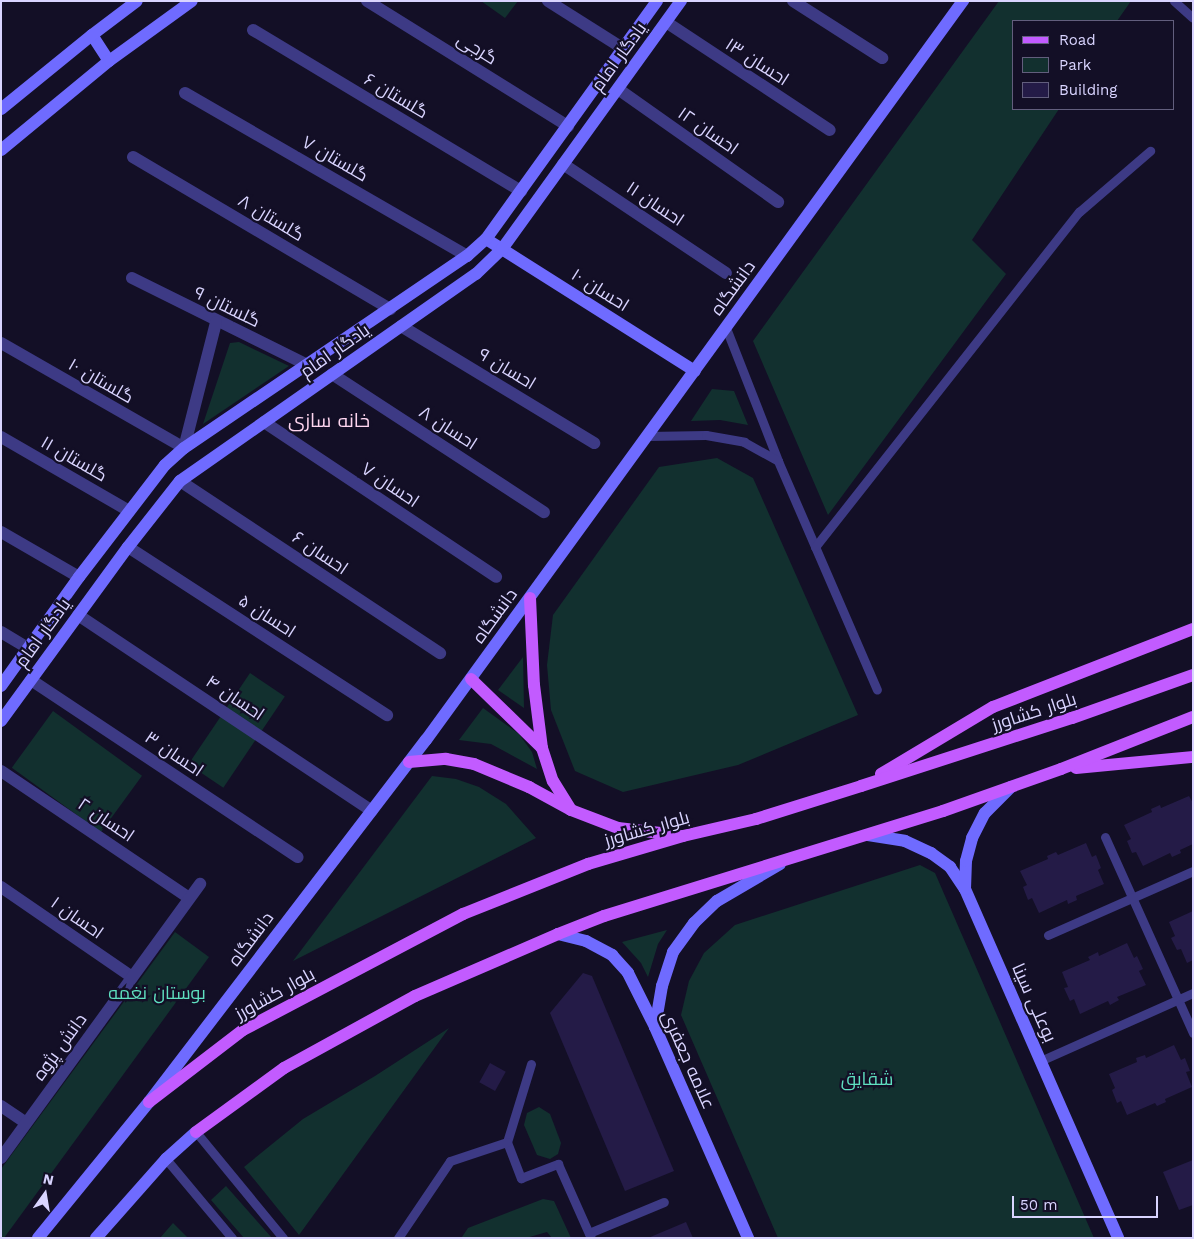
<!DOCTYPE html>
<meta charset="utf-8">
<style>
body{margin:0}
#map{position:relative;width:1194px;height:1239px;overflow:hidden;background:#130f26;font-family:"Work Sans",Cairo,sans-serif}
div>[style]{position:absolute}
.green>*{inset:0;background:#12302f;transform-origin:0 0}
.building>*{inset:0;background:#241b47;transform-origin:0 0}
.lane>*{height:9px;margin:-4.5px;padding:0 4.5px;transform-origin:4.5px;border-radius:4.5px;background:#3d3a85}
.street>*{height:12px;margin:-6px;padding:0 6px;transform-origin:6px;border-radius:6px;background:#3d3a85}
.secondary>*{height:12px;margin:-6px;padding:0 6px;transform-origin:6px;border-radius:6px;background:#6f6bff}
.primary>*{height:12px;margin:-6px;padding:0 6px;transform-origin:6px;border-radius:6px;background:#c25bff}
span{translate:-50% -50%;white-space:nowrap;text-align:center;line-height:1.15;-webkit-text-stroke:4.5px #130f26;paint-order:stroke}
.street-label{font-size:18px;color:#d9d4ff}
.park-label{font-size:18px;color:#5fe0c0}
.neighbourhood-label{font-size:19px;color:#ffd6f0}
.frame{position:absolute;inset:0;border:2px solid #d9d4ff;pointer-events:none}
.legend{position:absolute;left:1012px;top:20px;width:162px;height:90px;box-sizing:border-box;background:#130f26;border:1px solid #625e7d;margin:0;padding:6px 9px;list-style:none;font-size:15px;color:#d9d4ff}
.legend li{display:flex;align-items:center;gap:10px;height:25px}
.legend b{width:25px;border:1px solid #625e7d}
.north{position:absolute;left:20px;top:1169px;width:50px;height:50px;-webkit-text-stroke:4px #130f26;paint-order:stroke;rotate:13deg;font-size:14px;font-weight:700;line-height:20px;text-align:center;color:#d9d4ff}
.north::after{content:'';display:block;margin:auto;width:18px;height:22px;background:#d9d4ff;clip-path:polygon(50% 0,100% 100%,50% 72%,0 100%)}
.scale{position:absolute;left:1012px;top:1196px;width:146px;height:22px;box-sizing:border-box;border:2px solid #d9d4ff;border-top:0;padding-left:6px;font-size:15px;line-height:18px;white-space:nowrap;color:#d9d4ff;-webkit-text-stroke:4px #130f26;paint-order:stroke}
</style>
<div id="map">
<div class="green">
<i style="clip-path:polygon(481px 1px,518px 1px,505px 18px)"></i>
<i style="clip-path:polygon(999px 1px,1131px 1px,1117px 21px,1013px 21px,1013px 109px,1059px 109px,972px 240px,1006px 274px,828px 515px,753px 341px)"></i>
<i style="clip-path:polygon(239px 342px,289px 366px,203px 424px,230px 343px)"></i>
<i style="clip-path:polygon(712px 389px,734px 391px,748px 425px,720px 420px,691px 421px)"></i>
<i style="clip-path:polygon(717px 458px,753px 478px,858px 715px,738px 765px,623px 792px,575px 771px,551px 710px,547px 665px,553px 615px,659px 467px)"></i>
<i style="clip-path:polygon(523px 657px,524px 708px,498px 690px)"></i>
<i style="left:250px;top:673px;width:42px;height:110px;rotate:34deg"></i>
<i style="clip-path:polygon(483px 708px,519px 734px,532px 752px,537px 769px,491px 744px,459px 740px)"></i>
<i style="left:53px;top:711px;width:110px;height:70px;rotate:36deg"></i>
<i style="clip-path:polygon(432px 776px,456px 779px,479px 787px,506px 804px,536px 838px,293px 961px)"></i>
<i style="clip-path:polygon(920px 865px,935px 873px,1094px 1238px,778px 1238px,681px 1015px,689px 981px,704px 953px,735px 925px)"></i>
<i style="clip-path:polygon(667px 930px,658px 944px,648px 977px,641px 963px,622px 942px)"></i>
<i style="clip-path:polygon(175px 932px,209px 957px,4px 1238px,1px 1238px,1px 1169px)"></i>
<i style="clip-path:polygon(449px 1028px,299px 1235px,244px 1167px,303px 1119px,375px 1076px)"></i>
<i style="clip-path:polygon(539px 1107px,550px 1114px,561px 1143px,558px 1154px,550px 1159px,537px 1155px,524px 1125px,527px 1113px)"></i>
<i style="clip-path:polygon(226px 1186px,272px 1238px,244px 1238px,211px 1200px)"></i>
<i style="clip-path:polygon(543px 1199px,554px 1201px,571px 1238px,552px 1238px,547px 1232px,526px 1238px,462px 1237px,468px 1228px)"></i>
<i style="clip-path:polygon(173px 1223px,188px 1238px,160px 1238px)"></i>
</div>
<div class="building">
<i style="clip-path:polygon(1189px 796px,1193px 803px,1193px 844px,1180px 850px,1181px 853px,1172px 857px,1170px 853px,1143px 866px,1136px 852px,1132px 853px,1127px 841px,1131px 839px,1124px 825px,1152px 812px,1151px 809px,1160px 805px,1161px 808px)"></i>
<i style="clip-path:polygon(1086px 843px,1092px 857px,1096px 855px,1101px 868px,1098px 870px,1104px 884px,1076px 896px,1077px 900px,1068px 904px,1067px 900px,1039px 913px,1032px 898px,1028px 900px,1023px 887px,1027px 885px,1020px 871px,1048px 859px,1047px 856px,1056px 852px,1058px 855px)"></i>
<i style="clip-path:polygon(1193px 911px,1193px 960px,1187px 963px,1181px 949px,1177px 950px,1171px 938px,1175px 936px,1169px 922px)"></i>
<i style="clip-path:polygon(1127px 943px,1134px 958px,1137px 956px,1143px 969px,1139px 971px,1146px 985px,1117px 997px,1119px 1000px,1110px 1005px,1108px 1001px,1080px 1014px,1074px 999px,1070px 1001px,1064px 988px,1068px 987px,1062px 972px,1090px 960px,1088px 957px,1098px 952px,1099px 956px)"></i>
<i style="clip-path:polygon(583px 973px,592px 976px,674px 1171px,625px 1191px,550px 1013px)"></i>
<i style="clip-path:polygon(1174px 1045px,1181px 1060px,1185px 1058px,1190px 1071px,1186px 1072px,1192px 1087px,1165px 1099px,1166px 1102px,1157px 1106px,1155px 1103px,1127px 1115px,1121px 1101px,1117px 1103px,1112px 1090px,1115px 1088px,1109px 1074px,1137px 1062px,1136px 1058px,1145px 1055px,1146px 1058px)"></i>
<i style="left:490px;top:1063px;width:18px;height:22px;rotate:29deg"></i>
<i style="clip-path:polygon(1193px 1160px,1193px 1205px,1179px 1210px,1163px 1172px)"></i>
<i style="clip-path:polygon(686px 1222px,693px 1238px,648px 1238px)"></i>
</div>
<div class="lane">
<i style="left:1174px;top:1px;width:25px;rotate:42deg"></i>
<i style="left:726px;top:328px;width:143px;rotate:68.6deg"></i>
<i style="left:778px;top:461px;width:249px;rotate:66.6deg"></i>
<i style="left:648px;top:436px;width:58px;rotate:-1deg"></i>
<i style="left:706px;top:435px;width:39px;rotate:10deg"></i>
<i style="left:744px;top:442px;width:39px;rotate:29deg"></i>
<i style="left:815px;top:547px;width:427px;rotate:-51.8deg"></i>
<i style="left:1079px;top:212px;width:94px;rotate:-40.7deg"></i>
<i style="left:1105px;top:837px;width:215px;rotate:65.8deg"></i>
<i style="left:1048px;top:935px;width:158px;rotate:-23.8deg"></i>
<i style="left:1040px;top:1061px;width:167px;rotate:-24deg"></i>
<i style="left:531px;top:1064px;width:82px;rotate:107.1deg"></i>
<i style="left:507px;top:1142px;width:39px;rotate:69deg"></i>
<i style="left:521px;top:1178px;width:40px;rotate:-21deg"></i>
<i style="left:558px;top:1164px;width:81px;rotate:66deg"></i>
<i style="left:196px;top:1132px;width:137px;rotate:50.6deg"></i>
<i style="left:166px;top:1159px;width:103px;rotate:50.1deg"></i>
<i style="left:589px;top:1233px;width:81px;rotate:-22.5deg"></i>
<i style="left:398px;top:1238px;width:93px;rotate:-56deg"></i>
<i style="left:450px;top:1161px;width:60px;rotate:-18.4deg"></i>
</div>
<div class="street">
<i style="left:367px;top:1px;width:237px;rotate:31.9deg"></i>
<i style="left:548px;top:1px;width:90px;rotate:32.3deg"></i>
<i style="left:793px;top:1px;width:106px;rotate:32.6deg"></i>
<i style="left:666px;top:22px;width:196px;rotate:33.4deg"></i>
<i style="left:253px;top:30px;width:313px;rotate:31deg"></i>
<i style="left:618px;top:89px;width:196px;rotate:35.2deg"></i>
<i style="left:185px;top:93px;width:326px;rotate:30deg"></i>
<i style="left:133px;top:157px;width:299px;rotate:30.6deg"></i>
<i style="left:563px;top:164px;width:196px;rotate:33.8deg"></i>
<i style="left:132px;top:278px;width:195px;rotate:26.4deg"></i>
<i style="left:401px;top:326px;width:226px;rotate:31.2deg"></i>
<i style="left:1px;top:343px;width:211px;rotate:29.8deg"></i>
<i style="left:184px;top:448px;width:130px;rotate:-75.7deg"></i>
<i style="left:332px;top:374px;width:253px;rotate:33.1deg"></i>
<i style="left:264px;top:422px;width:279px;rotate:33.7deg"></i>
<i style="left:1px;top:437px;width:148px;rotate:30deg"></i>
<i style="left:180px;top:481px;width:312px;rotate:33.5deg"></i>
<i style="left:1px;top:532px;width:90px;rotate:30deg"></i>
<i style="left:128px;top:547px;width:309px;rotate:33deg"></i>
<i style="left:78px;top:615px;width:353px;rotate:33.7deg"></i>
<i style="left:1px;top:632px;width:31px;rotate:31deg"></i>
<i style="left:31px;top:680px;width:320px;rotate:33.6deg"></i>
<i style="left:1px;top:771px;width:227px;rotate:34deg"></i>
<i style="left:1px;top:887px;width:159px;rotate:34.5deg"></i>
<i style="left:1px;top:1106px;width:30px;rotate:34deg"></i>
<i style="left:1px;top:1158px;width:339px;rotate:-54deg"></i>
</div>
<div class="secondary">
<i style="left:92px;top:35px;width:31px;rotate:57deg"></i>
<i style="left:1px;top:109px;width:117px;rotate:-39.1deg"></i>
<i style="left:92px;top:35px;width:56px;rotate:-37.1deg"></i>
<i style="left:1px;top:150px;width:140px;rotate:-39.5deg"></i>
<i style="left:109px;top:61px;width:102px;rotate:-35.9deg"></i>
<i style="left:486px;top:239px;width:247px;rotate:32.3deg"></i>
<i style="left:1px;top:686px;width:134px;rotate:-54.4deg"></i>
<i style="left:79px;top:577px;width:141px;rotate:-52.5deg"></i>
<i style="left:165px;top:465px;width:25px;rotate:-42deg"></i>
<i style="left:184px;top:448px;width:342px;rotate:-34.2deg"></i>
<i style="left:467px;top:256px;width:25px;rotate:-42deg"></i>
<i style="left:486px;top:239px;width:293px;rotate:-54.3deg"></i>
<i style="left:1px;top:721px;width:215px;rotate:-53.9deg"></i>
<i style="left:128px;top:547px;width:84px;rotate:-51.8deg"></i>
<i style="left:180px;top:481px;width:361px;rotate:-35deg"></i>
<i style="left:476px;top:274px;width:36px;rotate:-44deg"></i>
<i style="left:502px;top:249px;width:306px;rotate:-54.2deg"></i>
<i style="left:868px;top:835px;width:37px;rotate:9deg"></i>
<i style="left:905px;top:841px;width:29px;rotate:25deg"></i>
<i style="left:931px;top:853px;width:24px;rotate:36deg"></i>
<i style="left:950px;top:867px;width:27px;rotate:56deg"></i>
<i style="left:965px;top:889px;width:381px;rotate:66.3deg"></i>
<i style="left:965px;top:889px;width:28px;rotate:-88deg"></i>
<i style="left:966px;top:861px;width:24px;rotate:-75deg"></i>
<i style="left:972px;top:838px;width:28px;rotate:-63deg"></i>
<i style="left:985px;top:813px;width:37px;rotate:-45deg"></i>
<i style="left:558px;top:934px;width:29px;rotate:14deg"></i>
<i style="left:586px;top:941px;width:30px;rotate:28deg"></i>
<i style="left:612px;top:955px;width:24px;rotate:48deg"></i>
<i style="left:628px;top:973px;width:60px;rotate:63.4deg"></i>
<i style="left:655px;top:1027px;width:231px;rotate:66.2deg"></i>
<i style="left:655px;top:1027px;width:42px;rotate:-80.3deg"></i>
<i style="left:662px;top:986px;width:36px;rotate:-72deg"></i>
<i style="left:673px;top:952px;width:36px;rotate:-54deg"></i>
<i style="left:694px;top:923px;width:32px;rotate:-44deg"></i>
<i style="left:717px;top:901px;width:73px;rotate:-30.4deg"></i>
<i style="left:38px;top:1238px;width:176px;rotate:-50.8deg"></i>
<i style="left:149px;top:1102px;width:456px;rotate:-52.6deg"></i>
<i style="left:426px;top:740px;width:914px;rotate:-54deg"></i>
<i style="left:96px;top:1238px;width:106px;rotate:-48.5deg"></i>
<i style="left:166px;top:1159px;width:40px;rotate:-42deg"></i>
</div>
<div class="primary">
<i style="left:530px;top:598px;width:87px;rotate:87.4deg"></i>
<i style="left:534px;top:685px;width:64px;rotate:82.8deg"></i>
<i style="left:542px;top:748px;width:35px;rotate:72deg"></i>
<i style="left:553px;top:781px;width:34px;rotate:58deg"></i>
<i style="left:571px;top:810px;width:50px;rotate:21deg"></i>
<i style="left:618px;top:828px;width:60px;rotate:6.7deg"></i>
<i style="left:471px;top:679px;width:99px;rotate:44.2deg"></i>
<i style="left:409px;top:762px;width:37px;rotate:-5deg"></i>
<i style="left:446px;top:759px;width:28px;rotate:10deg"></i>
<i style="left:474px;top:764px;width:60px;rotate:22.7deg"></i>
<i style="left:529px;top:787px;width:48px;rotate:28.7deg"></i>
<i style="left:1076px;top:768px;width:118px;rotate:-5.4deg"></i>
<i style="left:881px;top:774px;width:131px;rotate:-30.9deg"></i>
<i style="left:993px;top:707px;width:215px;rotate:-21.3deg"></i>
<i style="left:149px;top:1102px;width:118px;rotate:-37.5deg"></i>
<i style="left:243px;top:1030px;width:249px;rotate:-27.8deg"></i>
<i style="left:463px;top:914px;width:135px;rotate:-21.8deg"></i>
<i style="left:588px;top:864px;width:99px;rotate:-16.4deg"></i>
<i style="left:683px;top:836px;width:75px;rotate:-13.1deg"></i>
<i style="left:756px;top:819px;width:110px;rotate:-17.4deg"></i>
<i style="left:861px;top:786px;width:222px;rotate:-17.9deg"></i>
<i style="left:1072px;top:718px;width:128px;rotate:-19.6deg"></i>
<i style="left:196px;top:1132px;width:109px;rotate:-36deg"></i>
<i style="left:284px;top:1068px;width:149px;rotate:-28.8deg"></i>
<i style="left:415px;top:996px;width:156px;rotate:-23.4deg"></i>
<i style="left:558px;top:934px;width:49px;rotate:-21.4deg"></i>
<i style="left:604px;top:916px;width:355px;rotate:-17.2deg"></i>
<i style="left:943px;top:811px;width:125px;rotate:-19.6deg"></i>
<i style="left:1061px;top:769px;width:142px;rotate:-21.5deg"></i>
</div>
<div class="street-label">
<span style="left:477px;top:49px;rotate:32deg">گرجی</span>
<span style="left:619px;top:57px;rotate:-54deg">یادگار امام</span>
<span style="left:757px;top:62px;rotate:33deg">احسان ۱۳</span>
<span style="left:396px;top:96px;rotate:31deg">گلستان ۶</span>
<span style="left:708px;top:131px;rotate:35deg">احسان ۱۲</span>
<span style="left:335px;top:159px;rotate:30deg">گلستان ۷</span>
<span style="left:655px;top:204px;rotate:34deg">احسان ۱۱</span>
<span style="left:271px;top:218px;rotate:31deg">گلستان ۸</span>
<span style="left:733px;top:288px;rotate:-54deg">دانشگاه</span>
<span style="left:600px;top:290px;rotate:32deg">احسان ۱۰</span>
<span style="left:227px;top:307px;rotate:26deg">گلستان ۹</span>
<span style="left:335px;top:351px;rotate:-35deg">یادگار امام</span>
<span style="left:507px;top:369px;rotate:31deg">احسان ۹</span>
<span style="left:101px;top:381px;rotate:30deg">گلستان ۱۰</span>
<span style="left:448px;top:428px;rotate:33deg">احسان ۸</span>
<span style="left:74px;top:459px;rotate:30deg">گلستان ۱۱</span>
<span style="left:390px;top:485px;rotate:34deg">احسان ۷</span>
<span style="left:320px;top:553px;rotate:34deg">احسان ۶</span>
<span style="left:267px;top:616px;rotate:33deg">احسان ۵</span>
<span style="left:495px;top:616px;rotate:-54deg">دانشگاه</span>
<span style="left:43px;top:633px;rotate:-54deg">یادگار امام</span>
<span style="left:235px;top:698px;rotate:34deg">احسان ۴</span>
<span style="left:1034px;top:712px;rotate:-18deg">بلوار کشاورز</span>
<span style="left:174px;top:754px;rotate:34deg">احسان ۳</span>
<span style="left:106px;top:820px;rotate:34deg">احسان ۲</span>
<span style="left:647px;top:829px;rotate:-16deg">بلوار کشاورز</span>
<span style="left:77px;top:918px;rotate:35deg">احسان ۱</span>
<span style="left:251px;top:939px;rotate:-53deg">دانشگاه</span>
<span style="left:275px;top:994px;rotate:-29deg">بلوار کشاورز</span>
<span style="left:1034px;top:1003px;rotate:66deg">بوعلی سینا</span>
<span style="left:60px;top:1047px;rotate:-54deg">دانش پژوه</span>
<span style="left:688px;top:1060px;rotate:66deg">علامه جعفری</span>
</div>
<div class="park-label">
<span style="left:157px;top:993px">بوستان نغمه</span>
<span style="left:867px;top:1079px">شقایق</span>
</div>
<div class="neighbourhood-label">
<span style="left:329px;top:421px">خانه سازی</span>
</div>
<div class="frame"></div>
<ul class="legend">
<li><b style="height:6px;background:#c25bff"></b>Road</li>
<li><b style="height:14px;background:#12302f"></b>Park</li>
<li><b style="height:14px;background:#241b47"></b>Building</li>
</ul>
<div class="north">N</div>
<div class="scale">50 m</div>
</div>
